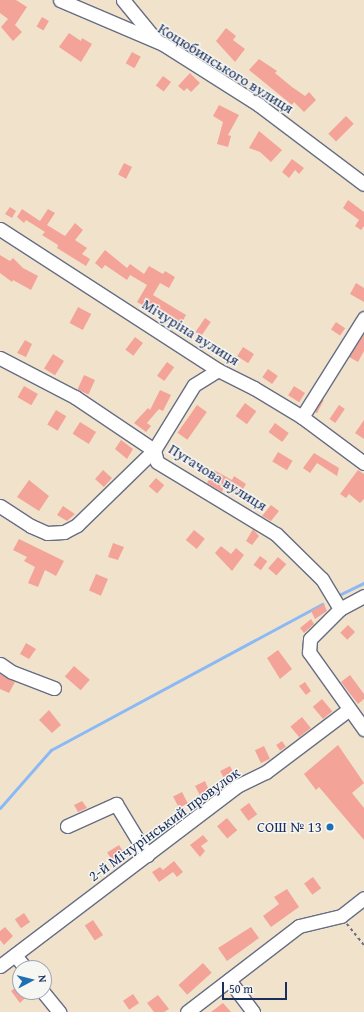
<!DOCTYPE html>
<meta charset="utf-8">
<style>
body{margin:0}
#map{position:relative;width:364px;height:1012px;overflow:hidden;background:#f1e3cb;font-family:"Gentium Book Plus",serif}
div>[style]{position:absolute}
.stream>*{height:2.5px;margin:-1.25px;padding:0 1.25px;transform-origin:1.25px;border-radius:1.25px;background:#8ab9f5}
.building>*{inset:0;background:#f4a398;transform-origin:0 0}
.path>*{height:1.5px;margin-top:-0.75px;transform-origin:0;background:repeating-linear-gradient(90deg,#666e84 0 3px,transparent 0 6px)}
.roads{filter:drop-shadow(1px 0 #666e84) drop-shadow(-1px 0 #666e84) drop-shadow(0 1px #666e84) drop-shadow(0 -1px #666e84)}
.minor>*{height:13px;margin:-6.5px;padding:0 6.5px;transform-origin:6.5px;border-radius:6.5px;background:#fff}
.dots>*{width:11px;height:11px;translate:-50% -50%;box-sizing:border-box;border:2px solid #f6f6f2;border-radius:50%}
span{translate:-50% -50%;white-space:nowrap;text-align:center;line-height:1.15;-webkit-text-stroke:3px #f6f6f2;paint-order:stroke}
.street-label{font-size:15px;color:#1b2f5e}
.poi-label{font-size:15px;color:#1b2f5e}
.right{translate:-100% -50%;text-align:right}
.north{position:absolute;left:12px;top:960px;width:40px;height:40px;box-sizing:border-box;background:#f6f6f2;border:1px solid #9ea6b7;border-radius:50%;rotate:83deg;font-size:11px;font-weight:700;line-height:16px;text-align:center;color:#1b2f5e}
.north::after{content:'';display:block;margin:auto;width:14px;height:18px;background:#1f6fb2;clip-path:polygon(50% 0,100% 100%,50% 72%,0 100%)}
.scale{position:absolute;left:222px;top:982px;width:65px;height:18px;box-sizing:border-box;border:2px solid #1b2f5e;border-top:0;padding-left:5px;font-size:12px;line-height:14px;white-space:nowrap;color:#1b2f5e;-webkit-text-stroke:3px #f6f6f2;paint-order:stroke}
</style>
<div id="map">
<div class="stream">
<i style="left:337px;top:596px;width:30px;rotate:-26deg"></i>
<i style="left:0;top:808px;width:77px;rotate:-48.7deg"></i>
<i style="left:51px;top:750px;width:308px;rotate:-28.3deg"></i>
</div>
<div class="building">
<i style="clip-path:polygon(0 0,16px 0,27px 7px,15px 25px,22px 32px,13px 41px,1px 27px,8px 19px,0 13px)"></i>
<i style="left:42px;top:17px;width:8px;height:11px;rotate:30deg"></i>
<i style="clip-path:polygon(226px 28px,236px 36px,233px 40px,245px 49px,235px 62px,216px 41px)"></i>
<i style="clip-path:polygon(69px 33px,81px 41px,82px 38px,92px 44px,81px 62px,59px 47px)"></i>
<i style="left:132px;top:52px;width:10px;height:13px;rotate:29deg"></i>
<i style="clip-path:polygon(259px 59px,277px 71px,275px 73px,292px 87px,305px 96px,309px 92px,316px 100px,304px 112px,294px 102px,292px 105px,249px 70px)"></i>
<i style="clip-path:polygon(190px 73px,200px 83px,191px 92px,187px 88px,184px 91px,178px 86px)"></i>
<i style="left:163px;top:76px;width:10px;height:12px;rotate:37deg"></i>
<i style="clip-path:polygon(219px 105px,239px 115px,228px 135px,231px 136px,228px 147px,217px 144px,223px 122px,213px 116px)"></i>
<i style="left:346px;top:116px;width:11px;height:25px;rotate:45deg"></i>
<i style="clip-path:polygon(259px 131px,282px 150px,271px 162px,260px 152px,249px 148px)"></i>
<i style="clip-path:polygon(292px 159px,304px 168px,299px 174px,295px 170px,289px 178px,282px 172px)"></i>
<i style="left:124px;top:163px;width:9px;height:13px;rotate:27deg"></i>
<i style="clip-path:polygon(348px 200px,364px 212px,364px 226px,361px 230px,355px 226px,359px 220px,343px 208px)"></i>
<i style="clip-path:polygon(10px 207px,16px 211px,12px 218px,5px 214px)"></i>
<i style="clip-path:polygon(22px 209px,40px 221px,48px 209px,55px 213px,47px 225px,65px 236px,75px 223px,83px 230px,75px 240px,87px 248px,82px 254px,90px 259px,86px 266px,57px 248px,58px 245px,42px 235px,45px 232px,26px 220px,24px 223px,17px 217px)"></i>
<i style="clip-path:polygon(105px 250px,127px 268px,130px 264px,144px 274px,149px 266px,163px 274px,165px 271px,175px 277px,169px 288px,160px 283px,153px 295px,186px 315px,180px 326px,137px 302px,147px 285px,130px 275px,127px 280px,105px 265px,102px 269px,95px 263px)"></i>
<i style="clip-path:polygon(0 255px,10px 261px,13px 258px,23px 268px,38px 276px,31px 290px,13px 280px,12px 282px,0 273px)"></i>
<i style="clip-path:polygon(356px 283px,364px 288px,364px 302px,350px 294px)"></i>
<i style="left:78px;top:307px;width:15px;height:18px;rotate:28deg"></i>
<i style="left:205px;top:318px;width:7px;height:17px;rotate:34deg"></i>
<i style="left:336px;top:322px;width:11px;height:9px;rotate:34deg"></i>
<i style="clip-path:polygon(364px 334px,364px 351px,358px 362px,349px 357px)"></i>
<i style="left:135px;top:337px;width:10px;height:16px;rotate:37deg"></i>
<i style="clip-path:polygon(25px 340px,32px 344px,26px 357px,17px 353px)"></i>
<i style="left:243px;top:347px;width:13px;height:11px;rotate:32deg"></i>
<i style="left:53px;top:354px;width:13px;height:17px;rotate:32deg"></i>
<i style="left:167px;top:362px;width:9px;height:17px;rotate:36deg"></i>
<i style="left:268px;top:369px;width:12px;height:10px;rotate:35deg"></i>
<i style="left:84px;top:375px;width:12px;height:16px;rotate:24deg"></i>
<i style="left:24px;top:386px;width:16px;height:13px;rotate:30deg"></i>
<i style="left:294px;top:386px;width:13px;height:11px;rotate:32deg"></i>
<i style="clip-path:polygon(160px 390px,171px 395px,163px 411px,159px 409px,147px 423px,151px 426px,146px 432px,134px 423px,148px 408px,150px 410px)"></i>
<i style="left:322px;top:399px;width:2px;height:15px;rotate:27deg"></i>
<i style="left:245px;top:403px;width:14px;height:16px;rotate:36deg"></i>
<i style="left:197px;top:405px;width:12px;height:34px;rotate:35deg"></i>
<i style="left:339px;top:405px;width:7px;height:17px;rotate:34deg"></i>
<i style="left:56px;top:410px;width:12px;height:17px;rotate:31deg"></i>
<i style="clip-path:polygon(364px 420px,364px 439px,355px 433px)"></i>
<i style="left:80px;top:422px;width:19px;height:14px;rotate:32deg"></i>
<i style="left:275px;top:423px;width:17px;height:11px;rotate:36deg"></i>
<i style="clip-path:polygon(121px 440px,133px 449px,127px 459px,115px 449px)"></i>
<i style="left:278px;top:452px;width:17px;height:11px;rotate:31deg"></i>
<i style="clip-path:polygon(314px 453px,339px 468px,337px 476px,317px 463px,310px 473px,303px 468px)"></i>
<i style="left:103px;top:470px;width:12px;height:12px;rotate:42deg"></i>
<i style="clip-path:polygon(214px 470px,232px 480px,234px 476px,246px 484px,239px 496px,224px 487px,222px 492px,207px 483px)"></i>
<i style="clip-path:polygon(358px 470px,364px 474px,364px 499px,360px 503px,349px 494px,346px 498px,340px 494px)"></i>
<i style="left:156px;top:478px;width:11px;height:11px;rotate:41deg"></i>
<i style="clip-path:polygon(29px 480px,49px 496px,39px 511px,17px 497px)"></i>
<i style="clip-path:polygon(271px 505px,279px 511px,271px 521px,262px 516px)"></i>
<i style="clip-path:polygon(63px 506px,75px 514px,67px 521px,57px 515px)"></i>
<i style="clip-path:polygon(253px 529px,259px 536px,252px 545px,246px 541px)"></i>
<i style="left:194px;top:530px;width:14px;height:13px;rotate:39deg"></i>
<i style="clip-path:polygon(19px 539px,64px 561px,56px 576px,45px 570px,38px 587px,28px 583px,35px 567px,24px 561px,27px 557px,13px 550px)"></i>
<i style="clip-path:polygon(113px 543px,124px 547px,118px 560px,108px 557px)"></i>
<i style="clip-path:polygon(221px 546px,231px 554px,236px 548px,244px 555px,232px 571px,215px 553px)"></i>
<i style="left:260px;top:556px;width:9px;height:11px;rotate:36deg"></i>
<i style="left:278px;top:557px;width:11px;height:15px;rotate:41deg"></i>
<i style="left:96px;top:574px;width:13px;height:18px;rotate:23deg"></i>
<i style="clip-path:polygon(324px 604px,327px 611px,315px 619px,311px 611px)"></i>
<i style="clip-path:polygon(311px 619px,314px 624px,304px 633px,300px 628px)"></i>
<i style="left:348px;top:625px;width:10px;height:11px;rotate:45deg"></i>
<i style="clip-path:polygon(26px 643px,36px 649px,29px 659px,20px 654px)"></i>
<i style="clip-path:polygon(278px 650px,292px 669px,280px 679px,267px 658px)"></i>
<i style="left:74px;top:666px;width:21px;height:14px;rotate:41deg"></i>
<i style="clip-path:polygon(0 674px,15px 682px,9px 693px,0 689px)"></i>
<i style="clip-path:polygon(350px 675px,364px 694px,364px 699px,358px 704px,341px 682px)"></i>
<i style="clip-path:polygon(305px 682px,311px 691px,306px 695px,299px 686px)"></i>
<i style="left:322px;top:699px;width:16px;height:12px;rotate:50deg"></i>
<i style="clip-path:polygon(49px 710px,61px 725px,52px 733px,39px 720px)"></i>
<i style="left:302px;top:717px;width:14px;height:15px;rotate:51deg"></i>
<i style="left:282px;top:741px;width:7px;height:7px;rotate:56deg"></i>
<i style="clip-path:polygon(338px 745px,364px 783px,352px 793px,364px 808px,364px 840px,319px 787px,316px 790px,304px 774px)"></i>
<i style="left:264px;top:746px;width:14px;height:10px;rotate:65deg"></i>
<i style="left:230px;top:766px;width:13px;height:11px;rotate:63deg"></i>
<i style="clip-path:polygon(205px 781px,211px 795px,202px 799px,195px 786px)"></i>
<i style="left:182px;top:792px;width:13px;height:10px;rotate:63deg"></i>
<i style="clip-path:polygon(82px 801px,87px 808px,78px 812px,74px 805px)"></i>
<i style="left:249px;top:803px;width:14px;height:11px;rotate:54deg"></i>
<i style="left:227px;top:818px;width:16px;height:13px;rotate:50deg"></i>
<i style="clip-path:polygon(203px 835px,208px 841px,201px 846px,205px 851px,200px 857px,190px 845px)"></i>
<i style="left:119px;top:845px;width:13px;height:14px;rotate:58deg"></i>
<i style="clip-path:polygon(174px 861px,183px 872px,177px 877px,173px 872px,159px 882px,152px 872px,160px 867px,163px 870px)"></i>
<i style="left:313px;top:877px;width:14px;height:11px;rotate:54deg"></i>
<i style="clip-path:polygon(287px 889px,299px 907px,271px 927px,263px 916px,279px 904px,274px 897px)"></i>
<i style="left:24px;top:913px;width:11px;height:11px;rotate:56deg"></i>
<i style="left:93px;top:920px;width:18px;height:10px;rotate:56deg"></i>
<i style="clip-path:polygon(5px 927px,13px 936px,4px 945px,0 940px,0 931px)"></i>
<i style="clip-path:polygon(251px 927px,259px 938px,227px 961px,218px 948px)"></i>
<i style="left:203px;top:963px;width:13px;height:33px;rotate:48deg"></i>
<i style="clip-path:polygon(20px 984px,20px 992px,31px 992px,20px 1003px,11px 991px)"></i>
<i style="left:133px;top:994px;width:11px;height:12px;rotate:56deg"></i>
<i style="clip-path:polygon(158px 995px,169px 1009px,164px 1012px,154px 1012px,147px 1003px)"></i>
<i style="clip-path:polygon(223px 1003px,231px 1012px,211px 1012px)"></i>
</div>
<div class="path">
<i style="left:347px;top:924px;width:27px;rotate:51deg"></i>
</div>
<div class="roads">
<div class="minor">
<i style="left:60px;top:0;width:112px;rotate:23.1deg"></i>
<i style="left:163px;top:44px;width:114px;rotate:32.4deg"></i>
<i style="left:259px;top:105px;width:131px;rotate:37deg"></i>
<i style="left:123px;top:0;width:52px;rotate:50.5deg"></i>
<i style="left:0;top:229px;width:260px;rotate:32.9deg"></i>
<i style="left:218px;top:370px;width:40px;rotate:26.6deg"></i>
<i style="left:254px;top:388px;width:56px;rotate:31.1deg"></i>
<i style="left:302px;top:417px;width:77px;rotate:36.6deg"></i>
<i style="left:0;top:358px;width:85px;rotate:27.5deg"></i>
<i style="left:75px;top:397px;width:95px;rotate:33.9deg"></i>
<i style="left:154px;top:450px;width:12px;rotate:76deg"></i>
<i style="left:157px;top:462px;width:139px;rotate:31.2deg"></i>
<i style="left:276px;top:534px;width:64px;rotate:44.4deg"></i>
<i style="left:322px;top:579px;width:35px;rotate:59deg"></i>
<i style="left:302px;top:417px;width:117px;rotate:-57.9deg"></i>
<i style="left:0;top:506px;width:37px;rotate:33deg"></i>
<i style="left:31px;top:526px;width:17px;rotate:24deg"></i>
<i style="left:47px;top:533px;width:17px;rotate:-3deg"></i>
<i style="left:64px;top:532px;width:15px;rotate:-28deg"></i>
<i style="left:77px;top:525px;width:107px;rotate:-44.2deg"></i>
<i style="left:154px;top:450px;width:76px;rotate:-58.4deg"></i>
<i style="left:194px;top:385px;width:28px;rotate:-32deg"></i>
<i style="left:364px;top:596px;width:27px;rotate:152deg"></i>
<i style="left:340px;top:609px;width:42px;rotate:135deg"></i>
<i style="left:310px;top:639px;width:13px;rotate:94deg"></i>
<i style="left:309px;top:652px;width:95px;rotate:54.5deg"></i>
<i style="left:0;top:664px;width:14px;rotate:34deg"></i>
<i style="left:12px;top:672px;width:45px;rotate:20.9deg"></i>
<i style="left:67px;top:826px;width:54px;rotate:-24.2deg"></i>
<i style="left:116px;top:804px;width:60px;rotate:58.7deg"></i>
<i style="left:15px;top:955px;width:16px;rotate:52deg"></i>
<i style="left:0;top:966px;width:298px;rotate:-37.2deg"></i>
<i style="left:237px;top:786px;width:32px;rotate:-26deg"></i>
<i style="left:266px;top:772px;width:103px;rotate:-37.1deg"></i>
<i style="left:229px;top:980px;width:40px;rotate:53deg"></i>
<i style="left:43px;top:992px;width:26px;rotate:51deg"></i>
<i style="left:187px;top:1012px;width:141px;rotate:-37.5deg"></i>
<i style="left:299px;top:926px;width:43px;rotate:-13.4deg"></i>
<i style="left:341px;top:916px;width:29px;rotate:-38deg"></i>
</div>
</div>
<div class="dots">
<i style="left:330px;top:827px;background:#1f6fb2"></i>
</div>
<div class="street-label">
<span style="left:226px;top:68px;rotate:32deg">Коцюбинського вулиця</span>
<span style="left:191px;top:332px;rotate:32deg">Мічуріна вулиця</span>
<span style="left:218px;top:477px;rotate:32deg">Пугачова вулиця</span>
<span style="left:164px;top:824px;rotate:-36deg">2-й Мічурінський провулок</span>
</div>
<div class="poi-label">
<span class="right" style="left:322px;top:827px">СОШ № 13</span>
</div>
<div class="north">N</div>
<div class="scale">50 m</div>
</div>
